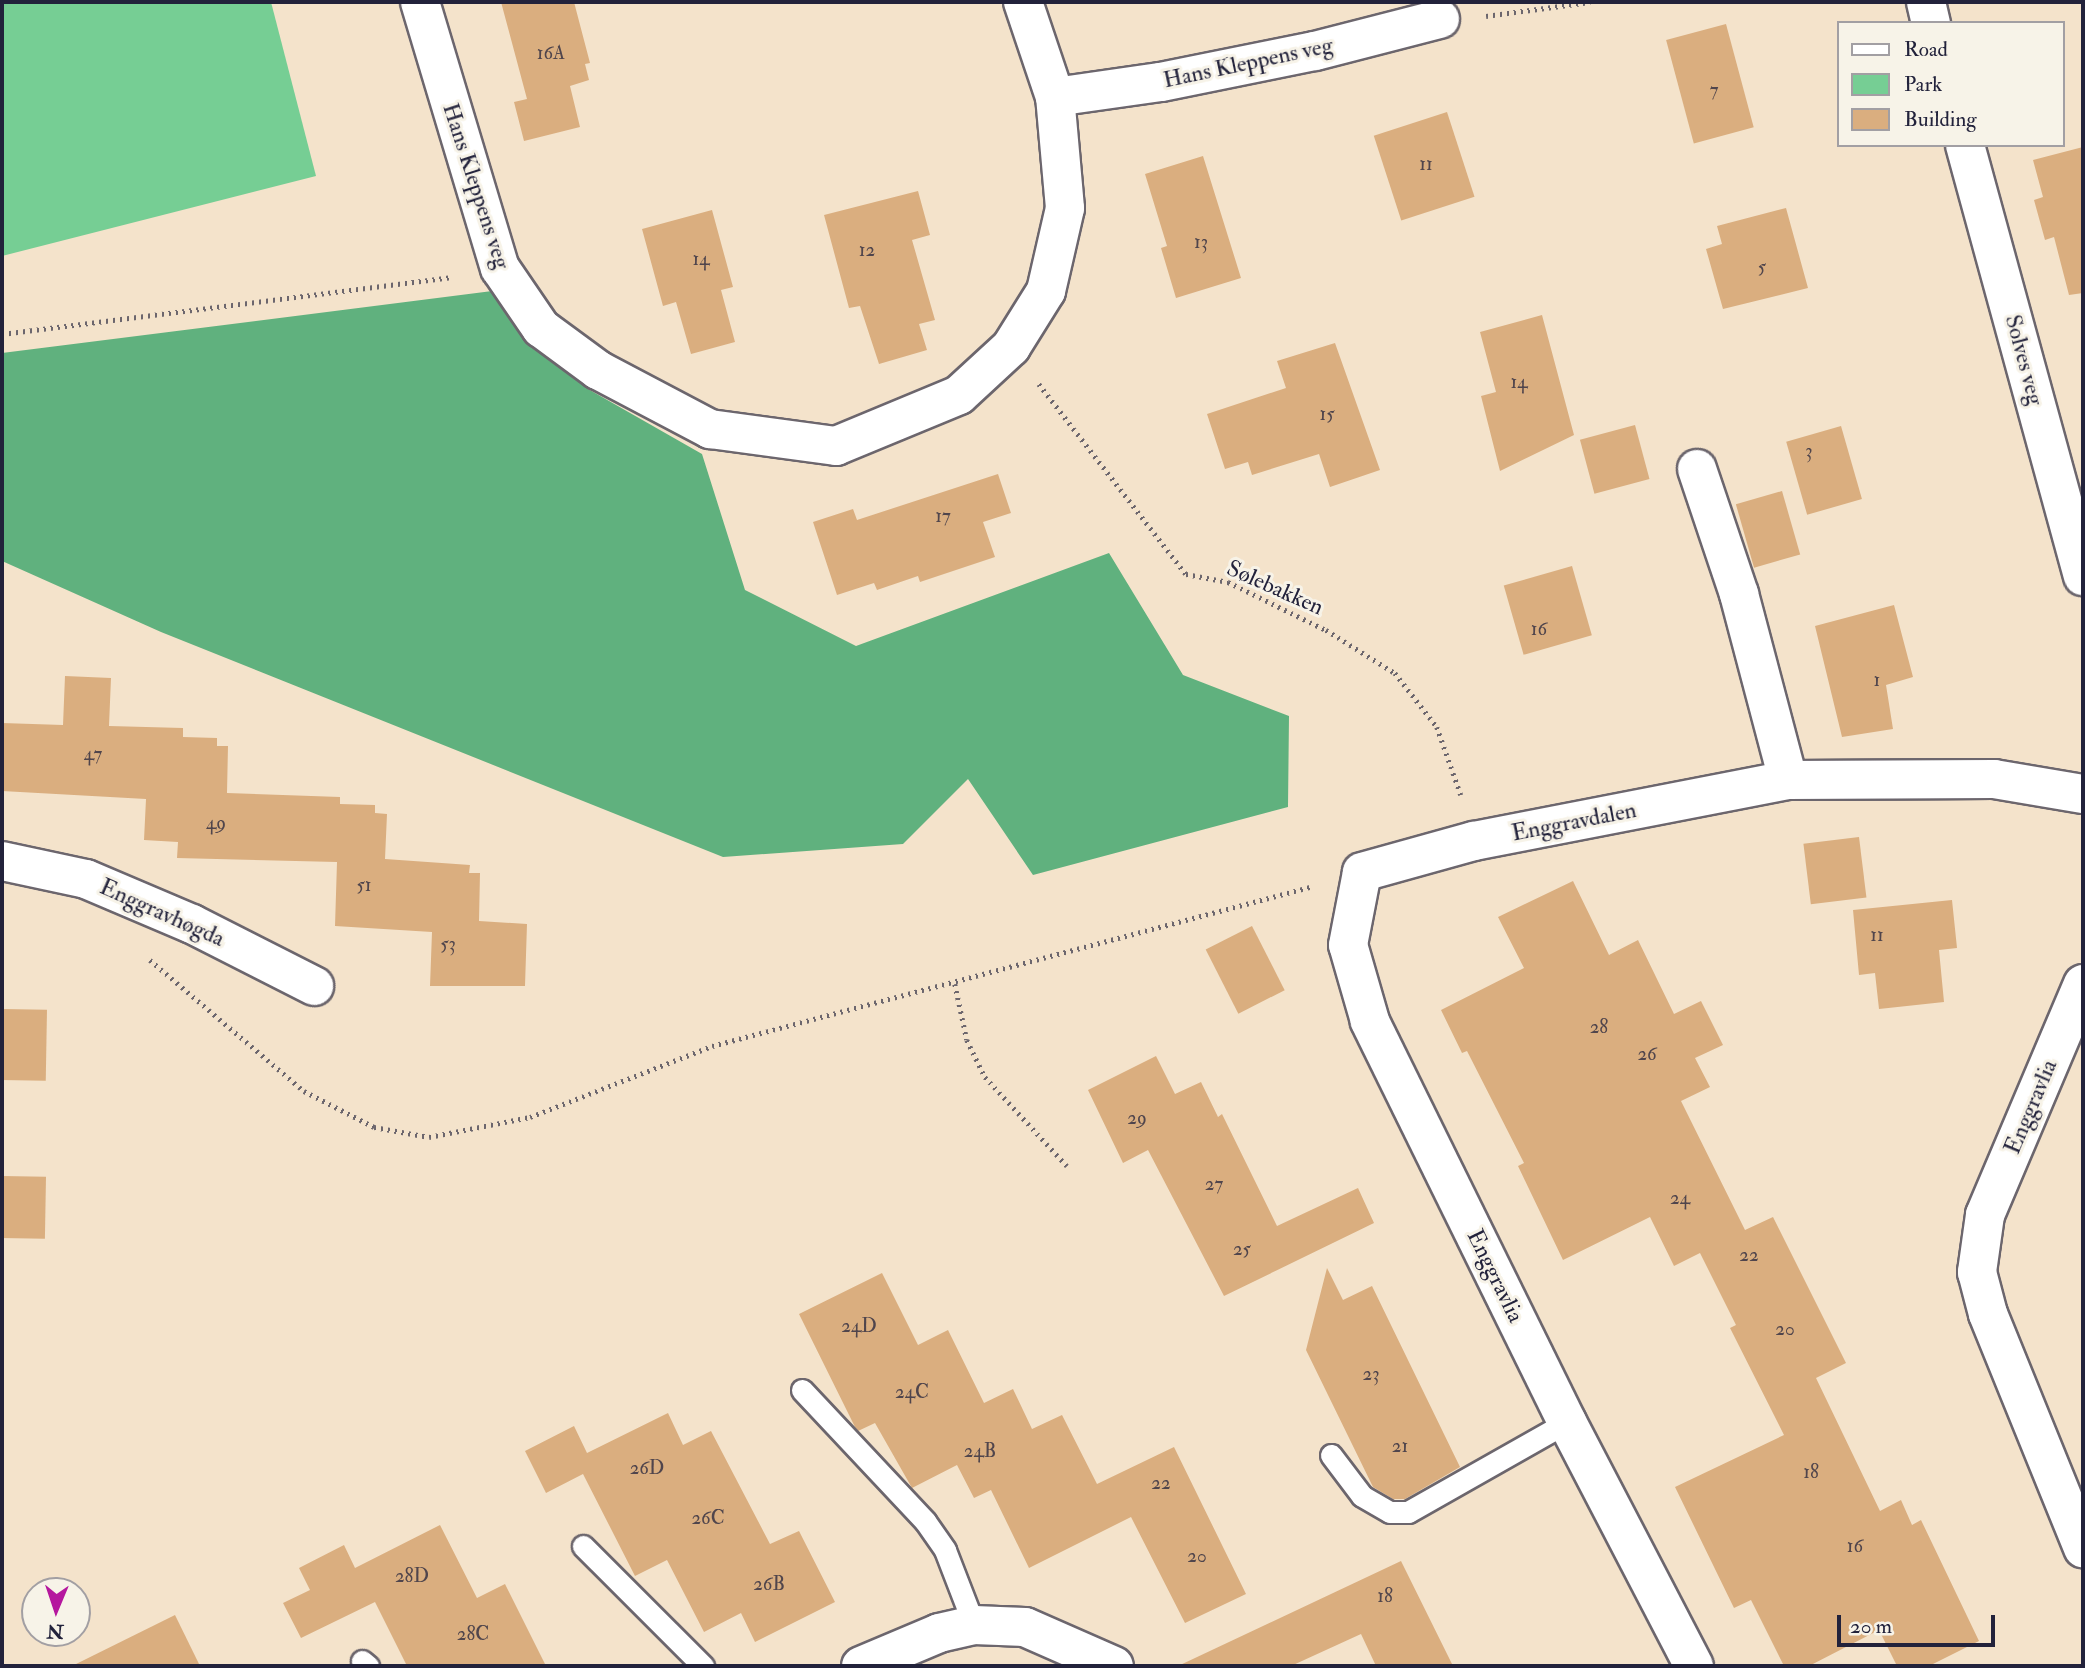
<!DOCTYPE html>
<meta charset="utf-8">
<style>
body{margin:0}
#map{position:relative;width:2085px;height:1668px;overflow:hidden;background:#f4e3cb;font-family:"IM FELL Double Pica",serif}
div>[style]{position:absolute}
.green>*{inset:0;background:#76ce94}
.forest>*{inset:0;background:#60b17e}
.building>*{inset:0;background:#daae7f;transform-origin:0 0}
.path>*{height:4.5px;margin-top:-2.25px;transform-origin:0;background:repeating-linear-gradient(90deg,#6c666d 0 2px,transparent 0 7px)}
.roads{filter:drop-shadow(2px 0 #6c666d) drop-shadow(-2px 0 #6c666d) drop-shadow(0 2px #6c666d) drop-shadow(0 -2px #6c666d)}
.lane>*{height:21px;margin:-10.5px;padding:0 10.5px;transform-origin:10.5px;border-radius:10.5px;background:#fff}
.street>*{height:38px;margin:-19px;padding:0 19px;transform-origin:19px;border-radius:19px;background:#fff}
span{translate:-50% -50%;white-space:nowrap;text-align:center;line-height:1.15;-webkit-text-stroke:6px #f7f3e8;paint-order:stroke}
.number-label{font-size:19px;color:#50454c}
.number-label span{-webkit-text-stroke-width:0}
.street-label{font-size:23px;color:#22223b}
.frame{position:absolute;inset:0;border:4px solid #22223b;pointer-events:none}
.legend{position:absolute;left:1837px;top:21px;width:228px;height:126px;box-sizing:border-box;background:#f7f3e8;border:2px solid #a29fa3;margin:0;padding:9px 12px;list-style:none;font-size:21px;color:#22223b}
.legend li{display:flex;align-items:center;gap:14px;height:35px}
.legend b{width:35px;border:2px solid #a29fa3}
.north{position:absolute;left:21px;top:1577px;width:70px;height:70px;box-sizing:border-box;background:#f7f3e8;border:2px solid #a29fa3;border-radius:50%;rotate:182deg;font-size:19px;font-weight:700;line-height:28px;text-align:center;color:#22223b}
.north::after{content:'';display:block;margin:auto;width:24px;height:32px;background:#b5179e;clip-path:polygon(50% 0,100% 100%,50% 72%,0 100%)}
.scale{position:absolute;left:1837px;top:1615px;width:158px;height:32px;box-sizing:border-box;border:4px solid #22223b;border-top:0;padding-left:9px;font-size:21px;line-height:24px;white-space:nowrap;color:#22223b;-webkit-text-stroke:5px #f7f3e8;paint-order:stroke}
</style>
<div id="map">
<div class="green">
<i style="clip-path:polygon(2px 2px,271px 2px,316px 176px,2px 256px)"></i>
</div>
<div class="forest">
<i style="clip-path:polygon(516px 288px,534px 337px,588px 389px,702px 454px,745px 590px,856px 646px,1109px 553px,1183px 675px,1289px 716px,1288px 807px,1033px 875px,968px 779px,903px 844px,723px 857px,161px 632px,2px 561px,2px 353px)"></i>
</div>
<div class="building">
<i style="clip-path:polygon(501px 2px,574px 2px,590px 63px,585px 64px,589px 80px,570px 86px,580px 127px,524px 141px,514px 102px,527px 99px)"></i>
<i style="left:1726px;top:24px;width:107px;height:62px;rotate:75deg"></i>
<i style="left:1447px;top:112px;width:89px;height:77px;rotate:72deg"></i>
<i style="clip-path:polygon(2083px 147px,2083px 293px,2069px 295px,2054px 237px,2045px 240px,2034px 200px,2043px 197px,2033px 160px)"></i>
<i style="clip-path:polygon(1203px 156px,1241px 278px,1176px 298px,1161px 248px,1167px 246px,1145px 174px)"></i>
<i style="clip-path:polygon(918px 191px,930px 235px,912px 240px,935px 320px,919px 324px,927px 350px,879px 364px,860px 306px,849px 308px,824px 215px)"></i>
<i style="clip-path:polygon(1786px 208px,1808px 288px,1723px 309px,1706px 249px,1722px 244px,1717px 226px)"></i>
<i style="clip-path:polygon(712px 210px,733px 287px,721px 290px,735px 342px,691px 354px,676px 302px,663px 306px,642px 229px)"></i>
<i style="clip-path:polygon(1542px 315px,1574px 435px,1500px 471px,1481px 396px,1496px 392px,1480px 332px)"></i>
<i style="clip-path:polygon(1335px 343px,1380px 470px,1330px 487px,1319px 454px,1252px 475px,1248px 462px,1225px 469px,1207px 414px,1286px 388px,1277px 361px)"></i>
<i style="left:1635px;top:425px;width:56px;height:57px;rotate:75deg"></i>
<i style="left:1841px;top:426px;width:76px;height:57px;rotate:74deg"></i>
<i style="clip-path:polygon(998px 474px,1011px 513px,983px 522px,995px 557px,920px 582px,918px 576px,877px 590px,874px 583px,837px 595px,813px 522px,853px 509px,857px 520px)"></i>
<i style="left:1782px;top:491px;width:66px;height:48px;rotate:74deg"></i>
<i style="left:1572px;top:566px;width:72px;height:71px;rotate:74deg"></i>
<i style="clip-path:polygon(1894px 605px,1913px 677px,1886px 685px,1893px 729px,1842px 737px,1815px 626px)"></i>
<i style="clip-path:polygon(65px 676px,111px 678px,109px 726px,183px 728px,183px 737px,217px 738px,217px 746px,228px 746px,227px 793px,340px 797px,340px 804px,375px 805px,375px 813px,387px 814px,385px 859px,470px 865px,469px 873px,480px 873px,479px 921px,527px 924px,525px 986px,430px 986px,432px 932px,335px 926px,337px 862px,177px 858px,178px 842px,144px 840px,146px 799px,2px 791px,2px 723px,63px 725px)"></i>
<i style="left:1859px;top:837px;width:61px;height:56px;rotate:83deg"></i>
<i style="clip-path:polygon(1573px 881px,1609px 955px,1638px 940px,1674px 1014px,1701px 1001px,1723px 1045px,1695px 1058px,1710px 1087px,1681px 1101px,1745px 1230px,1773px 1217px,1846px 1363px,1816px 1378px,1880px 1511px,1901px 1500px,1912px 1525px,1921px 1520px,1979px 1641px,1929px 1666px,1897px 1666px,1879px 1630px,1809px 1666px,1784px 1666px,1751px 1600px,1734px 1608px,1675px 1487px,1784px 1435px,1730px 1328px,1736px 1325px,1700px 1253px,1674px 1266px,1650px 1217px,1563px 1260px,1518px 1166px,1524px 1163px,1467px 1051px,1462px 1053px,1441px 1010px,1524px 968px,1498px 917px)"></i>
<i style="clip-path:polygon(1952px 900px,1957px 948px,1939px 950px,1944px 1002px,1879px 1009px,1875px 973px,1859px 975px,1853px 910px)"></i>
<i style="left:1252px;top:926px;width:72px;height:52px;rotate:63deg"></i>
<i style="left:2px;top:1009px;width:45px;height:71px;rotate:1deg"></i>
<i style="clip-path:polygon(1156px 1056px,1175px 1094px,1201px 1082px,1218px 1117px,1222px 1114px,1277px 1226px,1358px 1188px,1374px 1223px,1224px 1296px,1148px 1150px,1123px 1163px,1088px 1090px)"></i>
<i style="left:2px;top:1176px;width:44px;height:62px;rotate:1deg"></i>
<i style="clip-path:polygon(1327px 1268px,1343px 1300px,1372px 1286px,1460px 1467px,1405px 1499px,1393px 1499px,1373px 1487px,1306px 1350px)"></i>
<i style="clip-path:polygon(882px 1273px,918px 1345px,948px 1330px,984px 1403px,1013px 1389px,1032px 1429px,1062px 1415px,1097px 1484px,1174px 1447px,1246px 1594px,1185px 1623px,1131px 1517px,1029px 1568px,991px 1490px,974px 1498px,957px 1465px,912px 1488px,875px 1423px,858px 1431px,855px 1427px,799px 1314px)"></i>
<i style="clip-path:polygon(668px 1413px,683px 1445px,711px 1431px,770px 1544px,799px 1531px,835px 1602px,755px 1642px,741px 1613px,704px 1632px,667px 1560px,635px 1576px,583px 1474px,546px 1493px,525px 1451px,574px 1426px,587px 1453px)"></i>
<i style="clip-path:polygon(440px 1525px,477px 1598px,505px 1584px,546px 1666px,407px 1666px,375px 1602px,301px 1638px,283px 1603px,310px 1590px,299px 1568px,344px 1545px,355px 1568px)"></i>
<i style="clip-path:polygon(1401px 1561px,1453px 1666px,1376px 1666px,1361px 1634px,1291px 1666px,1178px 1666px)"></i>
<i style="clip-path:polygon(175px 1615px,200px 1666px,72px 1666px)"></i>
</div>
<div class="path">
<i style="left:1486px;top:16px;width:105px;rotate:-7.7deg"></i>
<i style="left:2px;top:334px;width:454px;rotate:-7.2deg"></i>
<i style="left:1039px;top:384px;width:240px;rotate:52.3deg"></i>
<i style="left:1186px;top:574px;width:43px;rotate:10.8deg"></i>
<i style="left:1228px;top:582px;width:109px;rotate:26.1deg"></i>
<i style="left:1326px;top:630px;width:81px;rotate:31.9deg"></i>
<i style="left:1395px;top:673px;width:68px;rotate:52.1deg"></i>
<i style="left:1437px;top:727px;width:72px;rotate:70.6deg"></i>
<i style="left:150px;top:960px;width:202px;rotate:40.4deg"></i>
<i style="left:304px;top:1091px;width:79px;rotate:27.2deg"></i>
<i style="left:374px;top:1127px;width:56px;rotate:10.3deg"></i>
<i style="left:429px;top:1137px;width:103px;rotate:-11.2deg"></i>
<i style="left:530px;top:1117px;width:195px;rotate:-21.3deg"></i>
<i style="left:712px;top:1046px;width:619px;rotate:-14.89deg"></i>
<i style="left:955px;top:984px;width:57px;rotate:77.9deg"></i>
<i style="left:967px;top:1040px;width:41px;rotate:64.1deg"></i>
<i style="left:985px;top:1077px;width:121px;rotate:47.3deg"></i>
</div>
<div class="roads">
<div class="lane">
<i style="left:802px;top:1390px;width:180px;rotate:46.8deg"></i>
<i style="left:925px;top:1521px;width:35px;rotate:55deg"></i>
<i style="left:945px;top:1550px;width:80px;rotate:68.9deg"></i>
<i style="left:1331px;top:1455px;width:51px;rotate:52.9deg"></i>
<i style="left:1362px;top:1496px;width:32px;rotate:30deg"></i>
<i style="left:1390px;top:1512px;width:18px"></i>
<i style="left:1408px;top:1512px;width:183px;rotate:-29.5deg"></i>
<i style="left:583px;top:1546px;width:170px;rotate:45deg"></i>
<i style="left:362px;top:1661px;width:8px;rotate:40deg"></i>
</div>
<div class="street">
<i style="left:420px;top:2px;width:278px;rotate:73.3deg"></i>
<i style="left:500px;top:268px;width:73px;rotate:55.7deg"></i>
<i style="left:541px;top:328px;width:71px;rotate:36.4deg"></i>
<i style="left:598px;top:370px;width:127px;rotate:27.8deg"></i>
<i style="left:710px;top:429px;width:127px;rotate:7.7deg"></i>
<i style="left:836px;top:446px;width:133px;rotate:-22.5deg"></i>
<i style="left:959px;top:395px;width:71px;rotate:-42.7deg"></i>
<i style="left:1011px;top:347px;width:66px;rotate:-58deg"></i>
<i style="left:1046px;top:291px;width:85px;rotate:-77.1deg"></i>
<i style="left:1065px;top:208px;width:111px;rotate:-95.1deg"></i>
<i style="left:1055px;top:97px;width:100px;rotate:-108.6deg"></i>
<i style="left:1926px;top:2px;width:22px;rotate:77deg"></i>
<i style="left:1055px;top:97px;width:107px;rotate:-8.1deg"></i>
<i style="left:1161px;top:82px;width:157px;rotate:-11.4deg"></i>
<i style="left:1315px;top:51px;width:129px;rotate:-14.4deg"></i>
<i style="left:1965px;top:145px;width:447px;rotate:74.7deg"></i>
<i style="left:1697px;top:469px;width:132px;rotate:71.4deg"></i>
<i style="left:1739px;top:594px;width:192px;rotate:75.2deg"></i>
<i style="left:2px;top:861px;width:86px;rotate:12.1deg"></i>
<i style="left:86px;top:879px;width:115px;rotate:23deg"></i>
<i style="left:192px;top:924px;width:137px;rotate:26.9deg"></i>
<i style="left:2083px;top:984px;width:251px;rotate:113deg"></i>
<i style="left:1985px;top:1215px;width:58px;rotate:98deg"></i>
<i style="left:1977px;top:1272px;width:43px;rotate:75.3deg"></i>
<i style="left:1988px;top:1314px;width:253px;rotate:67.9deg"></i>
<i style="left:861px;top:1666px;width:85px;rotate:-22.9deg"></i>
<i style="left:939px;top:1633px;width:36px;rotate:-13deg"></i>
<i style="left:974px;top:1625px;width:51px;rotate:2.2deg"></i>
<i style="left:1025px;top:1627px;width:97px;rotate:23.7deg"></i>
<i style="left:1694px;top:1666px;width:275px;rotate:-117.5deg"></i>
<i style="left:1567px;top:1422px;width:447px;rotate:-116.2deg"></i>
<i style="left:1370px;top:1021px;width:79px;rotate:-106.1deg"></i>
<i style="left:1348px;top:945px;width:74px;rotate:-79.1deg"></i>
<i style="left:1362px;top:872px;width:116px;rotate:-15.5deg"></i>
<i style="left:1474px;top:841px;width:320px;rotate:-11deg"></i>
<i style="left:1788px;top:780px;width:206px;rotate:-0.3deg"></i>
<i style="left:1994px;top:779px;width:90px;rotate:9.6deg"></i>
</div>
</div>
<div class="number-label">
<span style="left:551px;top:54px">16A</span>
<span style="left:1714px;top:91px">7</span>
<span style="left:1426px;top:165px">11</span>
<span style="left:1201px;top:243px">13</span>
<span style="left:867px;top:251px">12</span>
<span style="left:701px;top:260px">14</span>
<span style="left:1762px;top:268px">5</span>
<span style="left:1519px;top:383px">14</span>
<span style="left:1327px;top:415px">15</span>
<span style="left:1809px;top:452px">3</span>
<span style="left:943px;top:517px">17</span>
<span style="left:1539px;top:630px">16</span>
<span style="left:1877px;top:681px">1</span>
<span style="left:93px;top:755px">47</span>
<span style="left:216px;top:824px">49</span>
<span style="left:364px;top:886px">51</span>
<span style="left:1877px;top:936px">11</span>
<span style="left:448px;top:945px">53</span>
<span style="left:1599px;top:1028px">28</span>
<span style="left:1647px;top:1055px">26</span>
<span style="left:1137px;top:1119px">29</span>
<span style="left:1214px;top:1185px">27</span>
<span style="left:1680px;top:1199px">24</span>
<span style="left:1242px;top:1250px">25</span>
<span style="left:1749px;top:1256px">22</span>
<span style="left:859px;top:1327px">24D</span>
<span style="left:1785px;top:1330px">20</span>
<span style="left:1371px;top:1375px">23</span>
<span style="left:912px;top:1393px">24C</span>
<span style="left:1400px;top:1447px">21</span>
<span style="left:980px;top:1452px">24B</span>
<span style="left:647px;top:1469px">26D</span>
<span style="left:1811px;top:1473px">18</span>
<span style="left:1161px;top:1484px">22</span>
<span style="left:708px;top:1519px">26C</span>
<span style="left:1855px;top:1547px">16</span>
<span style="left:1197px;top:1557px">20</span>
<span style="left:412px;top:1577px">28D</span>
<span style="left:769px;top:1585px">26B</span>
<span style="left:1385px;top:1597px">18</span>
<span style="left:473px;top:1635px">28C</span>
</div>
<div class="street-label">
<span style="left:1248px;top:63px;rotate:-12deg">Hans Kleppens veg</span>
<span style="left:476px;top:186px;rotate:72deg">Hans Kleppens veg</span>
<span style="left:2024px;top:360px;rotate:75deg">Solves veg</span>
<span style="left:1275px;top:588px;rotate:24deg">Sølebakken</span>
<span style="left:1574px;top:822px;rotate:-11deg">Enggravdalen</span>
<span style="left:162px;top:913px;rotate:24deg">Enggravhøgda</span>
<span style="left:2031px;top:1107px;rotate:-67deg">Enggravlia</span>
<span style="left:1495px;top:1276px;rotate:64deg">Enggravlia</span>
</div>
<div class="frame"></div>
<ul class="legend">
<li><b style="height:9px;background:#fff"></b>Road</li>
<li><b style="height:19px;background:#76ce94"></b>Park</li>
<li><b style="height:19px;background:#daae7f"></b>Building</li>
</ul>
<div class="north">N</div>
<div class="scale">20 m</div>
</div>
